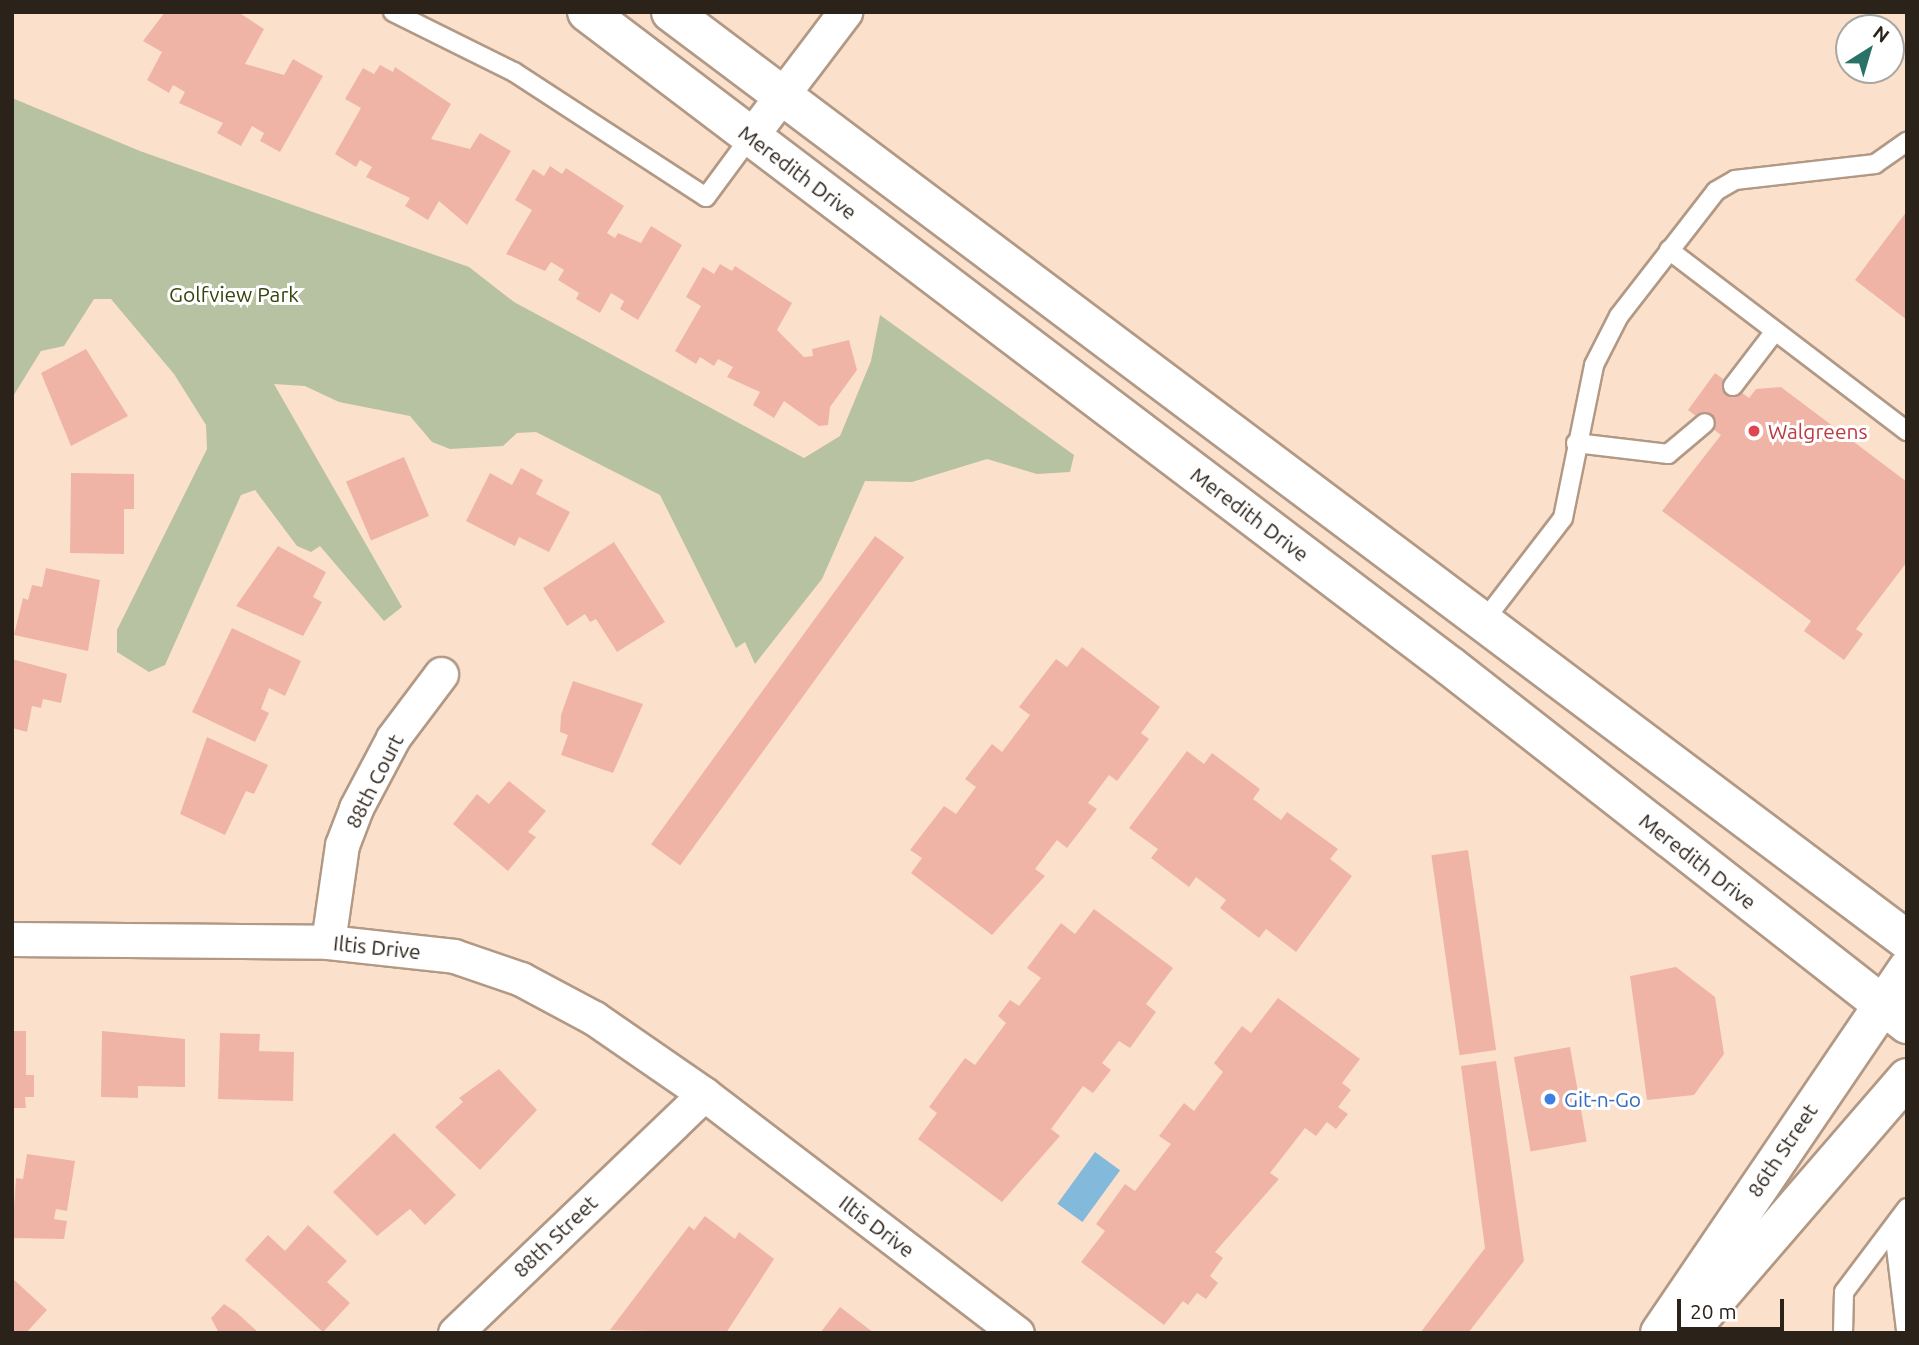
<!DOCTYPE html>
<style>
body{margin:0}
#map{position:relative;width:1919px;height:1345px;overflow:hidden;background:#fbe1cb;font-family:Ubuntu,sans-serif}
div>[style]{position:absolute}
.green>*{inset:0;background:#b6c2a2}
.water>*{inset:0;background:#83b9da;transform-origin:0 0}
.building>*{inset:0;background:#f0b4a7;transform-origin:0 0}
.roads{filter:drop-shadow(2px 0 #b29985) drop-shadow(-2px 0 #b29985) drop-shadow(0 2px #b29985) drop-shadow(0 -2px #b29985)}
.service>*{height:18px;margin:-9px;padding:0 9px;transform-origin:9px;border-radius:9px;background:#fff}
.minor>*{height:33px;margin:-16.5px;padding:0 16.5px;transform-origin:16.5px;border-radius:16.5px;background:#fff}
.secondary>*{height:38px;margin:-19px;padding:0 19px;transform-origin:19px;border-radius:19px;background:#fff}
.primary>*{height:38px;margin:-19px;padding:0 19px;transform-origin:19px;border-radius:19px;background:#fff}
.dots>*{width:19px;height:19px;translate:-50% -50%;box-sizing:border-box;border:4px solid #fff;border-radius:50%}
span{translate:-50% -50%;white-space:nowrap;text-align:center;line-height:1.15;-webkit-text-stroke:6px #fff;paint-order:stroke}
.street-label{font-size:21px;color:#2b221a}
.park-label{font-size:21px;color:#354409}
.health-label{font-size:21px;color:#be3a42}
.left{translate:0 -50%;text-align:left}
.shop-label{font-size:21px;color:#366cbe}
.frame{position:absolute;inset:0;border:14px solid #2b221a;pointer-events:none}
.north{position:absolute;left:1835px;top:14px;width:70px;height:70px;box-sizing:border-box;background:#fff;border:2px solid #aaa7a3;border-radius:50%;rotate:37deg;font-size:19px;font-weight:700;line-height:28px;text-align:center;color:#2b221a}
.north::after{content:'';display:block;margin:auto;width:24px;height:32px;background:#2a7168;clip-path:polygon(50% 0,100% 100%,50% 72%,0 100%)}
.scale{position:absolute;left:1677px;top:1299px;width:107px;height:32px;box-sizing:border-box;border:4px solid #2b221a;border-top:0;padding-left:9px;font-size:21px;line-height:24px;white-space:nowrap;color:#2b221a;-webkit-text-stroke:5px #fff;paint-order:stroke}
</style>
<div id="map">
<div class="green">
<i style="clip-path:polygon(12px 98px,140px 151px,469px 267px,514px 302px,804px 458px,840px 436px,871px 361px,880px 315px,1074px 455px,1070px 472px,1037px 474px,987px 459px,912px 482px,865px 481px,822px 579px,755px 664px,745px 642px,736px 648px,660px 495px,536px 432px,517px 433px,503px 446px,450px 449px,432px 442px,410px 416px,339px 402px,305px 386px,274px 384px,402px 607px,384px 621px,320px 546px,311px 552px,297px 546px,255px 490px,241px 495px,165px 665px,149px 672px,117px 652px,117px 630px,207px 449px,206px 425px,174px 374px,111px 299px,94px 299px,64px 346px,41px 351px,12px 398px)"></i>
</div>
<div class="water">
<i style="left:1095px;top:1152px;width:31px;height:64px;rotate:36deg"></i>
</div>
<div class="building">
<i style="clip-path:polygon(165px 12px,238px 12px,264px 29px,245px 64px,284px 75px,293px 59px,323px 76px,280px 152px,260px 141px,264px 133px,252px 126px,241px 146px,217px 133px,223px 123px,179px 103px,185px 92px,173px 85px,169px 93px,147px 80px,162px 52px,143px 41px)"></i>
<i style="clip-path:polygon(380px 65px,393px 72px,395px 67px,451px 104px,431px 139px,470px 149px,480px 133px,511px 151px,467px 225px,439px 201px,428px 220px,405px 206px,410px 198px,366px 177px,372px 167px,360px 160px,356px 167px,335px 154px,361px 108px,345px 99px,363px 68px,374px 74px)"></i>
<i style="clip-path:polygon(550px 166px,562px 174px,566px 168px,624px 206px,607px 233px,615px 238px,618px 233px,641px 243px,651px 226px,682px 245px,638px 320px,620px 309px,624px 301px,611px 293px,600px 313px,576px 299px,579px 293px,558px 280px,564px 270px,551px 262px,545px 271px,506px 254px,532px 210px,515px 200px,533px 169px,544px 176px)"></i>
<i style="clip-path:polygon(1907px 211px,1907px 320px,1855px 280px)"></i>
<i style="clip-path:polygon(720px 264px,732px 271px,735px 266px,792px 303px,777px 330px,804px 357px,813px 356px,812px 349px,849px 340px,857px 370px,830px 407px,828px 425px,819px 426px,784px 401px,774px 418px,753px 405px,760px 392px,727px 377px,733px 367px,718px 359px,714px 366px,700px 357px,696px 364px,675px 351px,701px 306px,686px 297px,703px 267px,714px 274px)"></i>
<i style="clip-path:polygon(86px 349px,128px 416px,71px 446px,41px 373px)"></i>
<i style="clip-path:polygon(1715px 373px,1749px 398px,1756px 389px,1781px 387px,1907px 482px,1907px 562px,1856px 629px,1863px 634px,1844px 660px,1804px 631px,1811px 621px,1662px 511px,1721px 435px,1688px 410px)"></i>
<i style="left:404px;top:457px;width:64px;height:63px;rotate:67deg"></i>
<i style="clip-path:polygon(521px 468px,543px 480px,536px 494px,570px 512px,549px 552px,519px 537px,515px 546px,466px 521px,490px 473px,512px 485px)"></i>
<i style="clip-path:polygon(71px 473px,134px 474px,134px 509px,124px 509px,124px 554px,70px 553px)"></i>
<i style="left:875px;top:536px;width:36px;height:381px;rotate:36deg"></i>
<i style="clip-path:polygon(614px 542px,665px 622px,617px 652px,596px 619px,590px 622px,585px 614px,567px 626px,543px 588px)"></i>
<i style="clip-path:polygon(278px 546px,326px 572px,313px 597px,322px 602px,303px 636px,236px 606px)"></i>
<i style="clip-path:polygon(46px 568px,100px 580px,88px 651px,14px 635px,23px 598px,28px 600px,32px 585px,42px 587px)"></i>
<i style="clip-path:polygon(232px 628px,301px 661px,285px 696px,269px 688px,261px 709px,269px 713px,255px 742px,192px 712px)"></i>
<i style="clip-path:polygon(1082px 647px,1160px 707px,1141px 733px,1149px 739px,1117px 781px,1109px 775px,1088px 803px,1097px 809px,1067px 848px,1057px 840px,1035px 869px,1045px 876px,992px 935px,911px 873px,922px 858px,910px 850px,944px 806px,956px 814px,976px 787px,965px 779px,992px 744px,1002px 752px,1030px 715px,1019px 707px,1056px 659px,1067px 667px)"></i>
<i style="clip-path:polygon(12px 659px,67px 674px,61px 703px,43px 699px,41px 708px,32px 706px,27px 732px,12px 728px)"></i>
<i style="clip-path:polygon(573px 681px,643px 704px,613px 773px,561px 755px,568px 735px,560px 732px,561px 715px)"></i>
<i style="clip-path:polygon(207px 737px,268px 765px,254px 794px,246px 791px,225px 835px,180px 814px)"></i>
<i style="clip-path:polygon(1187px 751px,1204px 764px,1212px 753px,1260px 789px,1253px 799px,1281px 820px,1287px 812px,1338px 849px,1330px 859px,1352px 876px,1296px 952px,1266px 929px,1259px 938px,1220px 908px,1226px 900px,1196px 877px,1189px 887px,1151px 858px,1158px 849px,1129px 828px)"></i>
<i style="clip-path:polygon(509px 781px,546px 811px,528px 832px,536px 837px,508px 871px,453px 824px,477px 794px,489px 804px)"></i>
<i style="left:1468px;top:850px;width:202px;height:37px;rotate:82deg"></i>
<i style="clip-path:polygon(1094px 909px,1173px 968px,1146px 1004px,1156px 1012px,1130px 1048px,1119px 1041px,1102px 1063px,1111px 1070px,1093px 1093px,1083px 1086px,1051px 1129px,1060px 1136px,1002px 1202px,918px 1139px,937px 1113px,929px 1107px,965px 1058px,975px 1065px,1006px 1023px,998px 1016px,1010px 1000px,1019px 1006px,1041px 978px,1027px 968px,1061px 923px,1075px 934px)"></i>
<i style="clip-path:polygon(1676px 967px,1715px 997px,1724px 1054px,1694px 1095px,1647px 1100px,1630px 976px)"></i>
<i style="clip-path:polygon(1278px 998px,1360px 1059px,1342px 1083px,1351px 1090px,1338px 1107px,1348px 1114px,1336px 1129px,1327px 1122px,1316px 1136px,1305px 1128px,1270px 1173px,1279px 1179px,1215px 1252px,1223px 1258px,1210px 1276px,1218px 1283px,1206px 1299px,1197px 1293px,1188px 1305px,1183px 1301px,1164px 1325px,1081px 1262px,1105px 1231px,1096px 1224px,1125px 1184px,1135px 1191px,1171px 1144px,1159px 1136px,1184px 1103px,1194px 1111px,1223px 1072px,1214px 1063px,1242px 1026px,1251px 1033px)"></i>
<i style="clip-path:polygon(12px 1031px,26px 1031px,26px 1075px,34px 1075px,34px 1097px,25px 1097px,26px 1108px,12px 1108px)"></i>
<i style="clip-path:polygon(102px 1031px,185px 1039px,185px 1087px,138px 1086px,138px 1098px,101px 1097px)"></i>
<i style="clip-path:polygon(220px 1033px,260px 1034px,259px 1051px,294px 1052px,293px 1101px,218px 1099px)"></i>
<i style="left:1570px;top:1047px;width:96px;height:57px;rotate:80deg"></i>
<i style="clip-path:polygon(1496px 1061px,1524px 1261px,1468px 1333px,1420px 1333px,1485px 1248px,1461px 1066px)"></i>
<i style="clip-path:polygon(499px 1069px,537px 1110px,480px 1170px,435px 1127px,463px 1102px,459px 1098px)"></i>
<i style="clip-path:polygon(394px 1133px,456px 1195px,425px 1225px,410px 1209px,377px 1236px,333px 1192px)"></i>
<i style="clip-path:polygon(27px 1154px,75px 1161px,67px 1211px,56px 1209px,54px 1219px,67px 1221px,64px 1239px,12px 1238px,16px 1178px,23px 1179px)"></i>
<i style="clip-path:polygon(705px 1216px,735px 1239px,739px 1232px,774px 1259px,726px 1333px,610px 1330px,689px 1226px,694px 1230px)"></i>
<i style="clip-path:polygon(308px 1225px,347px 1261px,327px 1282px,350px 1303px,323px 1332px,245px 1260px,268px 1235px,285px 1251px)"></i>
<i style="clip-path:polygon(12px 1278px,47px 1310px,26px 1333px,12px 1333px)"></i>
<i style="clip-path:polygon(224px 1304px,236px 1312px,259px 1333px,219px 1333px,211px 1318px)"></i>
<i style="clip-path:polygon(840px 1307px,874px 1333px,820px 1333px)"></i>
</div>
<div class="roads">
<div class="service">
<i style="left:393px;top:12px;width:135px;rotate:26.4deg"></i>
<i style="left:514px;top:72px;width:229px;rotate:33.1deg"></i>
<i style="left:706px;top:197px;width:76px;rotate:-53.6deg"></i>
<i style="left:1669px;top:250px;width:299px;rotate:37.3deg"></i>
<i style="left:1733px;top:386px;width:69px;rotate:-52.6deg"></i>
<i style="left:1576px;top:443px;width:93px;rotate:6.8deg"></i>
<i style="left:1668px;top:454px;width:48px;rotate:-40deg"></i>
<i style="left:1483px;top:622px;width:131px;rotate:-52.4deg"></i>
<i style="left:1563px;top:518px;width:156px;rotate:-78.5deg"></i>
<i style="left:1594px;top:365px;width:55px;rotate:-63deg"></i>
<i style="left:1619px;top:316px;width:158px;rotate:-52.2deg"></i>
<i style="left:1716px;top:191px;width:22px;rotate:-30deg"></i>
<i style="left:1735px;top:180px;width:141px;rotate:-6.5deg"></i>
<i style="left:1875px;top:164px;width:39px;rotate:-35deg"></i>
<i style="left:1906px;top:1330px;width:84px;rotate:-96.9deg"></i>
<i style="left:1896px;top:1247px;width:18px;rotate:-52deg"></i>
<i style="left:1843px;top:1333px;width:41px;rotate:-88.6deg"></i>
<i style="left:1844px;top:1292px;width:105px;rotate:-53.1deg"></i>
</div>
<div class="minor">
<i style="left:751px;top:136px;width:156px;rotate:-52.8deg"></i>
<i style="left:12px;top:939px;width:316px;rotate:0.5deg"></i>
<i style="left:328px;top:942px;width:127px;rotate:6.3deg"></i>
<i style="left:454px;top:956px;width:71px;rotate:18.9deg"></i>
<i style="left:521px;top:979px;width:83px;rotate:28.1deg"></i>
<i style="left:594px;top:1018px;width:134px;rotate:34.6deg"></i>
<i style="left:704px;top:1094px;width:394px;rotate:37.4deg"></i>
<i style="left:328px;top:942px;width:98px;rotate:-81.8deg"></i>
<i style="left:342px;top:845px;width:40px;rotate:-69deg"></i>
<i style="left:356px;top:808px;width:79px;rotate:-62.1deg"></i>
<i style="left:393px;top:738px;width:80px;rotate:-53.1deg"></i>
<i style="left:455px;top:1333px;width:345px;rotate:-43.8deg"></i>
</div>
<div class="secondary">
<i style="left:587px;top:12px;width:1083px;rotate:37.16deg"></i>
<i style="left:1450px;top:666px;width:581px;rotate:38.07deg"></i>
<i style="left:671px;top:12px;width:1546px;rotate:36.9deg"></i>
</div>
<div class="primary">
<i style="left:1660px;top:1333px;width:440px;rotate:-55.8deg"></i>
<i style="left:1687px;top:1333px;width:337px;rotate:-49.2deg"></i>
</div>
</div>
<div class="dots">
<i style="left:1754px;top:431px;background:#e0444e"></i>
<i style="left:1550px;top:1099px;background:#3f7fe0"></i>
</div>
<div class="street-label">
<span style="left:798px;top:172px;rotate:37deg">Meredith Drive</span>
<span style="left:1250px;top:514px;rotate:37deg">Meredith Drive</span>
<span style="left:374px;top:781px;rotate:-63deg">88th Court</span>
<span style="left:1698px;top:861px;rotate:38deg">Meredith Drive</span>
<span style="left:377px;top:947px;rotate:6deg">Iltis Drive</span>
<span style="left:1782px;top:1150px;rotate:-56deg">86th Street</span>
<span style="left:877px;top:1226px;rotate:37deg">Iltis Drive</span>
<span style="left:555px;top:1236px;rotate:-44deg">88th Street</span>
</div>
<div class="park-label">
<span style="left:234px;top:294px">Golfview Park</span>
</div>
<div class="health-label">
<span class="left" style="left:1768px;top:431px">Walgreens</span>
</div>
<div class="shop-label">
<span class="left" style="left:1564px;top:1099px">Git-n-Go</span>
</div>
<div class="frame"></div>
<div class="north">N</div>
<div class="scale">20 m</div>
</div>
